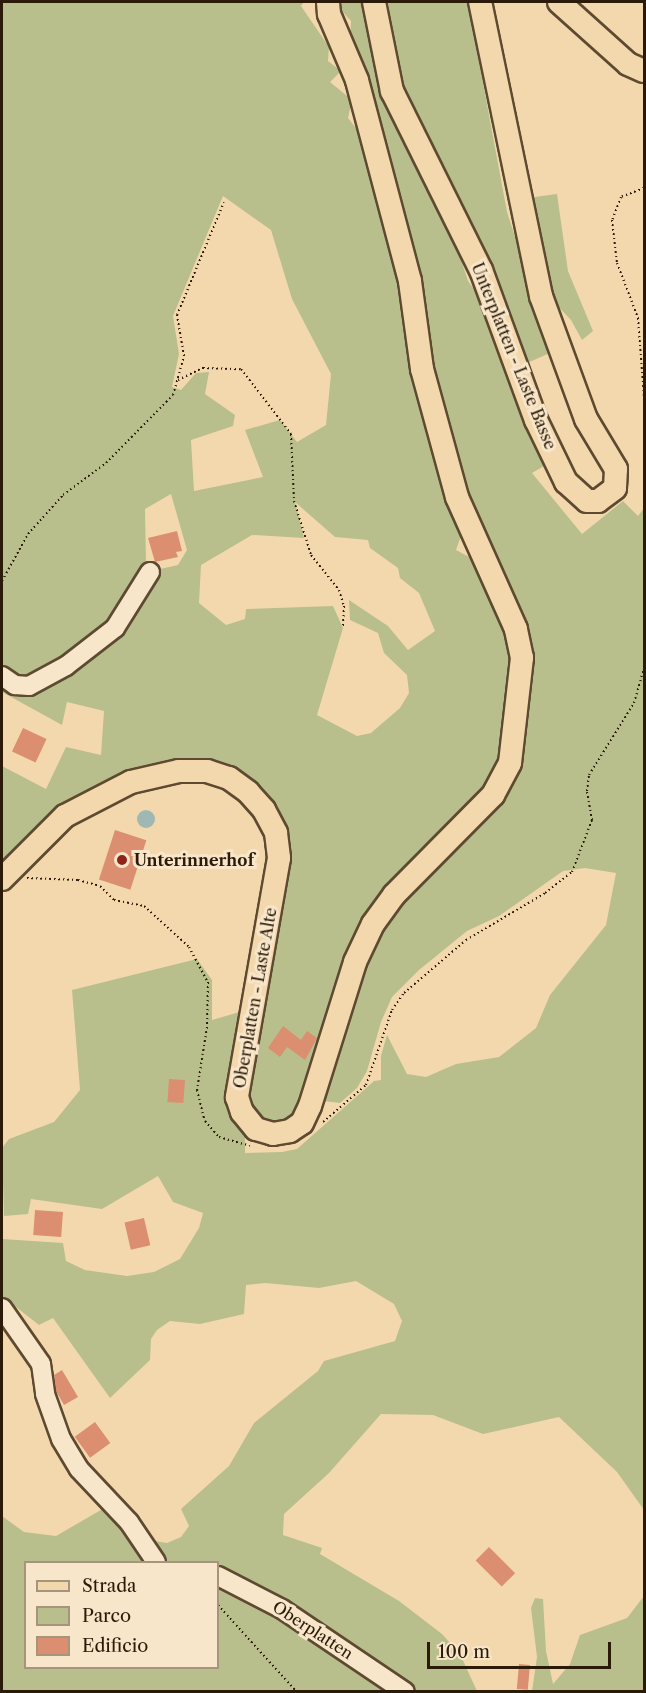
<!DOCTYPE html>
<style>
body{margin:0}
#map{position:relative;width:646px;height:1693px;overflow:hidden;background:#f4d8ad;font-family:"Libre Caslon Text",serif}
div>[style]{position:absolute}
.green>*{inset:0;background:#b8bf8c}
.water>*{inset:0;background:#9fb8b4}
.round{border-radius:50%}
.building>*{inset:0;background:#db8e70;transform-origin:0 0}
.path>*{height:2px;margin-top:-1px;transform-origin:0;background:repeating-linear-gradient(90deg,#2b1a08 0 1.5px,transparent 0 4.5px)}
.roads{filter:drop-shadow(2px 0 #5d4a31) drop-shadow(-2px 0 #5d4a31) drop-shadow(0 2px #5d4a31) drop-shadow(0 -2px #5d4a31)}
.minor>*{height:18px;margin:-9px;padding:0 9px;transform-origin:9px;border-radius:9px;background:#f8e6ca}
.major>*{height:22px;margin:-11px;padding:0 11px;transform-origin:11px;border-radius:11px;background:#f4d8ad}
.dots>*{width:16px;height:16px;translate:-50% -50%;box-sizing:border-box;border:3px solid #f8e6ca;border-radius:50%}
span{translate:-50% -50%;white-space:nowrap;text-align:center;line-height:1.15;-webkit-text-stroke:6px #f8e6ca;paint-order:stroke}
.street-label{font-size:16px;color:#2b1a08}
.poi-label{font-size:16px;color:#2b1a08;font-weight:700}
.left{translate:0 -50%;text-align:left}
.frame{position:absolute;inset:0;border:3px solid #2b1a08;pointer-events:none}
.legend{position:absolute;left:24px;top:1561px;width:195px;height:108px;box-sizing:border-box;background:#f8e6ca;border:2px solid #a6947c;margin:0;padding:8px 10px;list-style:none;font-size:18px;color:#2b1a08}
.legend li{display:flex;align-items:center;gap:12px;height:30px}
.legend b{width:30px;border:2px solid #a6947c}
.scale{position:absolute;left:427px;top:1642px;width:184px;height:27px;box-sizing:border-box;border:3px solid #2b1a08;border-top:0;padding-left:8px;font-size:18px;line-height:21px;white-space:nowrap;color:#2b1a08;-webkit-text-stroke:4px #f8e6ca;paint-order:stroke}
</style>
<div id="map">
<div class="green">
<i style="clip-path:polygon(evenodd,2px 2px,304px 2px,301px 6px,329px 47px,328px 61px,341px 71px,330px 82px,352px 100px,348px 118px,363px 137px,462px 533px,456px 550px,475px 560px,513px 656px,505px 744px,487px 790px,406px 871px,303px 1102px,295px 1116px,284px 1124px,259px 1119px,247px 1097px,287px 838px,215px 765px,73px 803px,69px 800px,2px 860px,2px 766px,46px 789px,66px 747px,101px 755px,104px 711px,67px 702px,62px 725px,2px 692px,2px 2px,223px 196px,271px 230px,292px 299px,331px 374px,326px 425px,297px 442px,280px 420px,245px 430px,263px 477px,194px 491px,191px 440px,233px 426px,235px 415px,205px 394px,209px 372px,196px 373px,181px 390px,172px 387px,179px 354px,173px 316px,223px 196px,2px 2px,171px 494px,187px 550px,178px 565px,160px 569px,148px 584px,139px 585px,146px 562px,145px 509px,171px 494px,2px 2px,295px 502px,335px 537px,368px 540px,370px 548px,398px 568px,400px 578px,419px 593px,435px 631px,408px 650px,388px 626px,349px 600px,350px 620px,378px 633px,384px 653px,407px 675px,409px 693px,400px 708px,371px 733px,357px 736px,317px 715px,343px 628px,333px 606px,246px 609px,245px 619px,226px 625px,199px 603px,201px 565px,252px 535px,304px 538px,295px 502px)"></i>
<i style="clip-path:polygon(342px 2px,362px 2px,376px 75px,388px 106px,419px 174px,452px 232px,468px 281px,481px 298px,544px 466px,532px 473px,582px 534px,623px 501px,638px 516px,644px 508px,644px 1510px,617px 1472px,559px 1417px,483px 1434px,433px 1415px,381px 1414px,329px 1473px,284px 1514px,283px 1535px,322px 1548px,320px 1554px,399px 1601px,442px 1634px,460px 1654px,477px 1691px,410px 1691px,218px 1572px,218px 1562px,163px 1562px,143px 1539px,167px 1543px,181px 1537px,189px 1526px,181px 1509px,229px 1466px,254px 1423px,318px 1371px,324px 1361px,395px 1341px,402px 1321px,394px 1304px,356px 1281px,319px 1288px,265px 1283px,246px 1285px,244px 1314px,200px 1324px,170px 1321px,157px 1330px,151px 1339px,150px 1360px,110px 1398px,53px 1318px,39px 1325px,2px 1296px,2px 1239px,63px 1243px,66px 1261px,85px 1270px,127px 1276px,154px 1272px,180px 1259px,199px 1228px,203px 1213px,173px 1202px,158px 1176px,102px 1209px,31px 1199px,28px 1214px,4px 1216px,2px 1148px,9px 1139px,54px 1122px,80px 1090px,72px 990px,197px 959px,212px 980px,212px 1020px,243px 1011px,227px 1097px,230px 1114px,245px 1134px,245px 1153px,282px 1152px,297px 1149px,374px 1081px,381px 1080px,381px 1056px,387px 1035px,407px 1074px,426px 1077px,456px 1064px,499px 1057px,536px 1028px,550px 995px,606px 925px,616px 873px,585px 868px,563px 871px,499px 916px,467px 931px,419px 970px,392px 997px,381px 1022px,367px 1071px,357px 1088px,340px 1103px,323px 1101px,368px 953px,400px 900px,484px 817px,531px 663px,464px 490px,350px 47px,351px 21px,341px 10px)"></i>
<i style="clip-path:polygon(388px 2px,468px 2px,507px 212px,552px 352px,525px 364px,400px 87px,391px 44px)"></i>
<i style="clip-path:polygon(557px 194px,568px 271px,593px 331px,582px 340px,571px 320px,549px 297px,527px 198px)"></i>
<i style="clip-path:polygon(106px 1507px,150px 1562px,26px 1562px,26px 1668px,218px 1668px,218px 1580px,399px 1691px,2px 1691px,2px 1516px,24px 1532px,56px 1536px)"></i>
<i style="clip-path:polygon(644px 1596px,644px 1691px,532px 1691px,537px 1657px,531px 1608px,535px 1598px,543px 1599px,546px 1651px,553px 1684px,570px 1664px,580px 1635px,627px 1618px)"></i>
</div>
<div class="water">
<i class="round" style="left:137px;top:810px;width:18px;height:18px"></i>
</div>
<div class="building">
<i style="clip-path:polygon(177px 531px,182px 551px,176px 552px,178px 557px,155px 562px,148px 538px)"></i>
<i style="left:23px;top:728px;width:26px;height:26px;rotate:25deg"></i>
<i style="left:115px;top:830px;width:33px;height:52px;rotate:18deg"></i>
<i style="clip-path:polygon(283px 1026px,301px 1040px,307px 1031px,317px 1038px,305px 1060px,287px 1047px,280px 1057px,268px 1048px)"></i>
<i style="left:169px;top:1079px;width:16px;height:23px;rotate:4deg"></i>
<i style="left:35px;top:1210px;width:28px;height:25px;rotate:4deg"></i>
<i style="left:144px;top:1218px;width:28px;height:20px;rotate:77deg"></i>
<i style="clip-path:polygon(62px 1370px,78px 1397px,64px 1405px,56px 1391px,54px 1375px)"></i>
<i style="left:95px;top:1422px;width:26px;height:25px;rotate:54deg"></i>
<i style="left:489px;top:1547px;width:37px;height:19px;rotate:45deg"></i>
<i style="left:519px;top:1664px;width:11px;height:25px;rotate:5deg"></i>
</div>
<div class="path">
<i style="left:644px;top:188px;width:25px;rotate:159deg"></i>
<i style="left:621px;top:197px;width:25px;rotate:111deg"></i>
<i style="left:612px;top:220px;width:43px;rotate:83.4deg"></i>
<i style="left:617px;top:263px;width:59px;rotate:69.1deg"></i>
<i style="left:638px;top:318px;width:80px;rotate:85.7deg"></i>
<i style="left:178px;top:380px;width:28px;rotate:-26deg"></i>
<i style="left:203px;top:368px;width:38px;rotate:2deg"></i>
<i style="left:241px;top:369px;width:82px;rotate:52.4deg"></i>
<i style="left:291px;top:434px;width:67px;rotate:87.4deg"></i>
<i style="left:294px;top:501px;width:57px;rotate:72.5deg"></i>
<i style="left:311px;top:555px;width:45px;rotate:51.3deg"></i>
<i style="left:339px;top:590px;width:17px;rotate:73deg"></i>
<i style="left:344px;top:606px;width:22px;rotate:93deg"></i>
<i style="left:2px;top:581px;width:54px;rotate:-61deg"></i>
<i style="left:28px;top:534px;width:52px;rotate:-48.1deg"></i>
<i style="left:63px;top:495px;width:54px;rotate:-36.7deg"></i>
<i style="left:106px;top:463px;width:95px;rotate:-45.4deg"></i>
<i style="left:173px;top:395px;width:41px;rotate:-74.2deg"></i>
<i style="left:184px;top:356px;width:42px;rotate:-99.7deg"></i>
<i style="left:177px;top:315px;width:122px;rotate:-67.4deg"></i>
<i style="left:27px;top:878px;width:51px;rotate:2.2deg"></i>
<i style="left:78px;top:880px;width:23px;rotate:15deg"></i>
<i style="left:100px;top:886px;width:20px;rotate:45deg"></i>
<i style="left:114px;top:900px;width:31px;rotate:11deg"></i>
<i style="left:144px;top:906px;width:61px;rotate:42.3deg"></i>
<i style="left:189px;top:947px;width:40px;rotate:62deg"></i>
<i style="left:208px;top:982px;width:45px;rotate:91.3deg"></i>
<i style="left:207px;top:1027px;width:64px;rotate:99deg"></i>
<i style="left:197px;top:1090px;width:32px;rotate:76deg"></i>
<i style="left:205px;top:1121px;width:21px;rotate:49deg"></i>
<i style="left:219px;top:1137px;width:32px;rotate:16deg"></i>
<i style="left:323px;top:1122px;width:57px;rotate:-40.7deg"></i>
<i style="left:366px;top:1085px;width:79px;rotate:-70.9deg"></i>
<i style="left:392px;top:1010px;width:21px;rotate:-55deg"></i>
<i style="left:404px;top:993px;width:82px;rotate:-40.5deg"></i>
<i style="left:466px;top:940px;width:92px;rotate:-30.7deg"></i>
<i style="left:545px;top:893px;width:34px;rotate:-38deg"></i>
<i style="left:572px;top:872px;width:56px;rotate:-69deg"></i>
<i style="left:592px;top:820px;width:29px;rotate:-100deg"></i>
<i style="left:587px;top:791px;width:16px;rotate:-83deg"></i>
<i style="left:589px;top:775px;width:85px;rotate:-58deg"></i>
<i style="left:634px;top:703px;width:35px;rotate:-74deg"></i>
<i style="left:218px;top:1605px;width:118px;rotate:47.8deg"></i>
</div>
<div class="roads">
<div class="minor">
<i style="left:2px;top:676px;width:16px;rotate:35deg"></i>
<i style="left:15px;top:685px;width:14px;rotate:4deg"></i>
<i style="left:29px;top:686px;width:42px;rotate:-28.4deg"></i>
<i style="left:66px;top:666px;width:62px;rotate:-37.8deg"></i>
<i style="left:115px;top:628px;width:66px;rotate:-58deg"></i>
<i style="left:2px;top:1308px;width:68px;rotate:55.1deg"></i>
<i style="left:41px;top:1364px;width:30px;rotate:82deg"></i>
<i style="left:45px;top:1394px;width:48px;rotate:70.4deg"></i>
<i style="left:61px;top:1439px;width:35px;rotate:59deg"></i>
<i style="left:79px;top:1469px;width:73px;rotate:46.7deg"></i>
<i style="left:129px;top:1522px;width:48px;rotate:56deg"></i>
<i style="left:218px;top:1576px;width:72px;rotate:27.3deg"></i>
<i style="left:282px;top:1609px;width:148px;rotate:34deg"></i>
</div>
<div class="major">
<i style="left:374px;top:2px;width:91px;rotate:78.6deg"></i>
<i style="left:392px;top:91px;width:200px;rotate:63.6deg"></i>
<i style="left:481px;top:270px;width:160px;rotate:69.9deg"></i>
<i style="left:536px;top:420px;width:69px;rotate:64.2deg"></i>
<i style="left:566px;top:482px;width:28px;rotate:42deg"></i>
<i style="left:587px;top:501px;width:11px"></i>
<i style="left:598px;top:501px;width:21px;rotate:-37deg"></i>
<i style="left:615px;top:488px;width:19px;rotate:-87deg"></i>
<i style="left:616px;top:469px;width:58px;rotate:-121deg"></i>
<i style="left:586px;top:419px;width:131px;rotate:-110.1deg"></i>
<i style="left:541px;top:296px;width:300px;rotate:-101.7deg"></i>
<i style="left:559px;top:2px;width:93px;rotate:41.9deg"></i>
<i style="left:628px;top:64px;width:17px;rotate:24deg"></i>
<i style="left:2px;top:879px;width:89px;rotate:-45deg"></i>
<i style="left:65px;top:816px;width:74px;rotate:-27.3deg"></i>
<i style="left:131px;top:782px;width:49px;rotate:-12.9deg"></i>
<i style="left:179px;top:771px;width:28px"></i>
<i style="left:207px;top:771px;width:23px;rotate:18deg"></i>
<i style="left:229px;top:778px;width:24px;rotate:36deg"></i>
<i style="left:248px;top:792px;width:24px;rotate:48deg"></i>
<i style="left:264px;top:810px;width:26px;rotate:62deg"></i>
<i style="left:276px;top:833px;width:25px;rotate:83deg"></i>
<i style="left:279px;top:858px;width:243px;rotate:100deg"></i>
<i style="left:237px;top:1097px;width:16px;rotate:72deg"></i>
<i style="left:242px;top:1112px;width:22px;rotate:51deg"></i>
<i style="left:256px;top:1129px;width:18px;rotate:16deg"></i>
<i style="left:273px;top:1134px;width:17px;rotate:-10deg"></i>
<i style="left:290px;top:1131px;width:14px;rotate:-34deg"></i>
<i style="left:302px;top:1123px;width:19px;rotate:-65deg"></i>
<i style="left:310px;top:1106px;width:151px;rotate:-72.6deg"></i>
<i style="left:355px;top:962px;width:42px;rotate:-64.7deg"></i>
<i style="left:373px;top:924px;width:36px;rotate:-54deg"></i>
<i style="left:394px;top:895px;width:141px;rotate:-45.3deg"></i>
<i style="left:493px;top:795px;width:36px;rotate:-62deg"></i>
<i style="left:510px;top:763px;width:106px;rotate:-83.5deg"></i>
<i style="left:522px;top:658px;width:30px;rotate:-102deg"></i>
<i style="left:516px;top:629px;width:145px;rotate:-114.1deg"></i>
<i style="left:457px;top:497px;width:133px;rotate:-105.3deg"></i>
<i style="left:422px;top:369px;width:89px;rotate:-97.8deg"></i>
<i style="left:410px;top:281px;width:208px;rotate:-104.8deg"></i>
<i style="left:357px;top:80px;width:72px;rotate:-113deg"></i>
<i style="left:329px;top:14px;width:12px;rotate:-95deg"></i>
</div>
</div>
<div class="dots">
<i style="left:122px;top:860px;background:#8f2418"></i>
</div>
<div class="street-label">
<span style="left:514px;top:356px;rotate:68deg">Unterplatten - Laste Basse</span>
<span style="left:255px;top:998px;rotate:-80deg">Oberplatten - Laste Alte</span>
<span style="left:313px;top:1630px;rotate:33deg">Oberplatten</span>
</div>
<div class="poi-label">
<span class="left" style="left:134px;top:860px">Unterinnerhof</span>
</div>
<div class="frame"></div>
<ul class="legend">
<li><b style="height:8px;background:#f4d8ad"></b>Strada</li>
<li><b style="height:16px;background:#b8bf8c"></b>Parco</li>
<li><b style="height:16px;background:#db8e70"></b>Edificio</li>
</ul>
<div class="scale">100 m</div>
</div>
